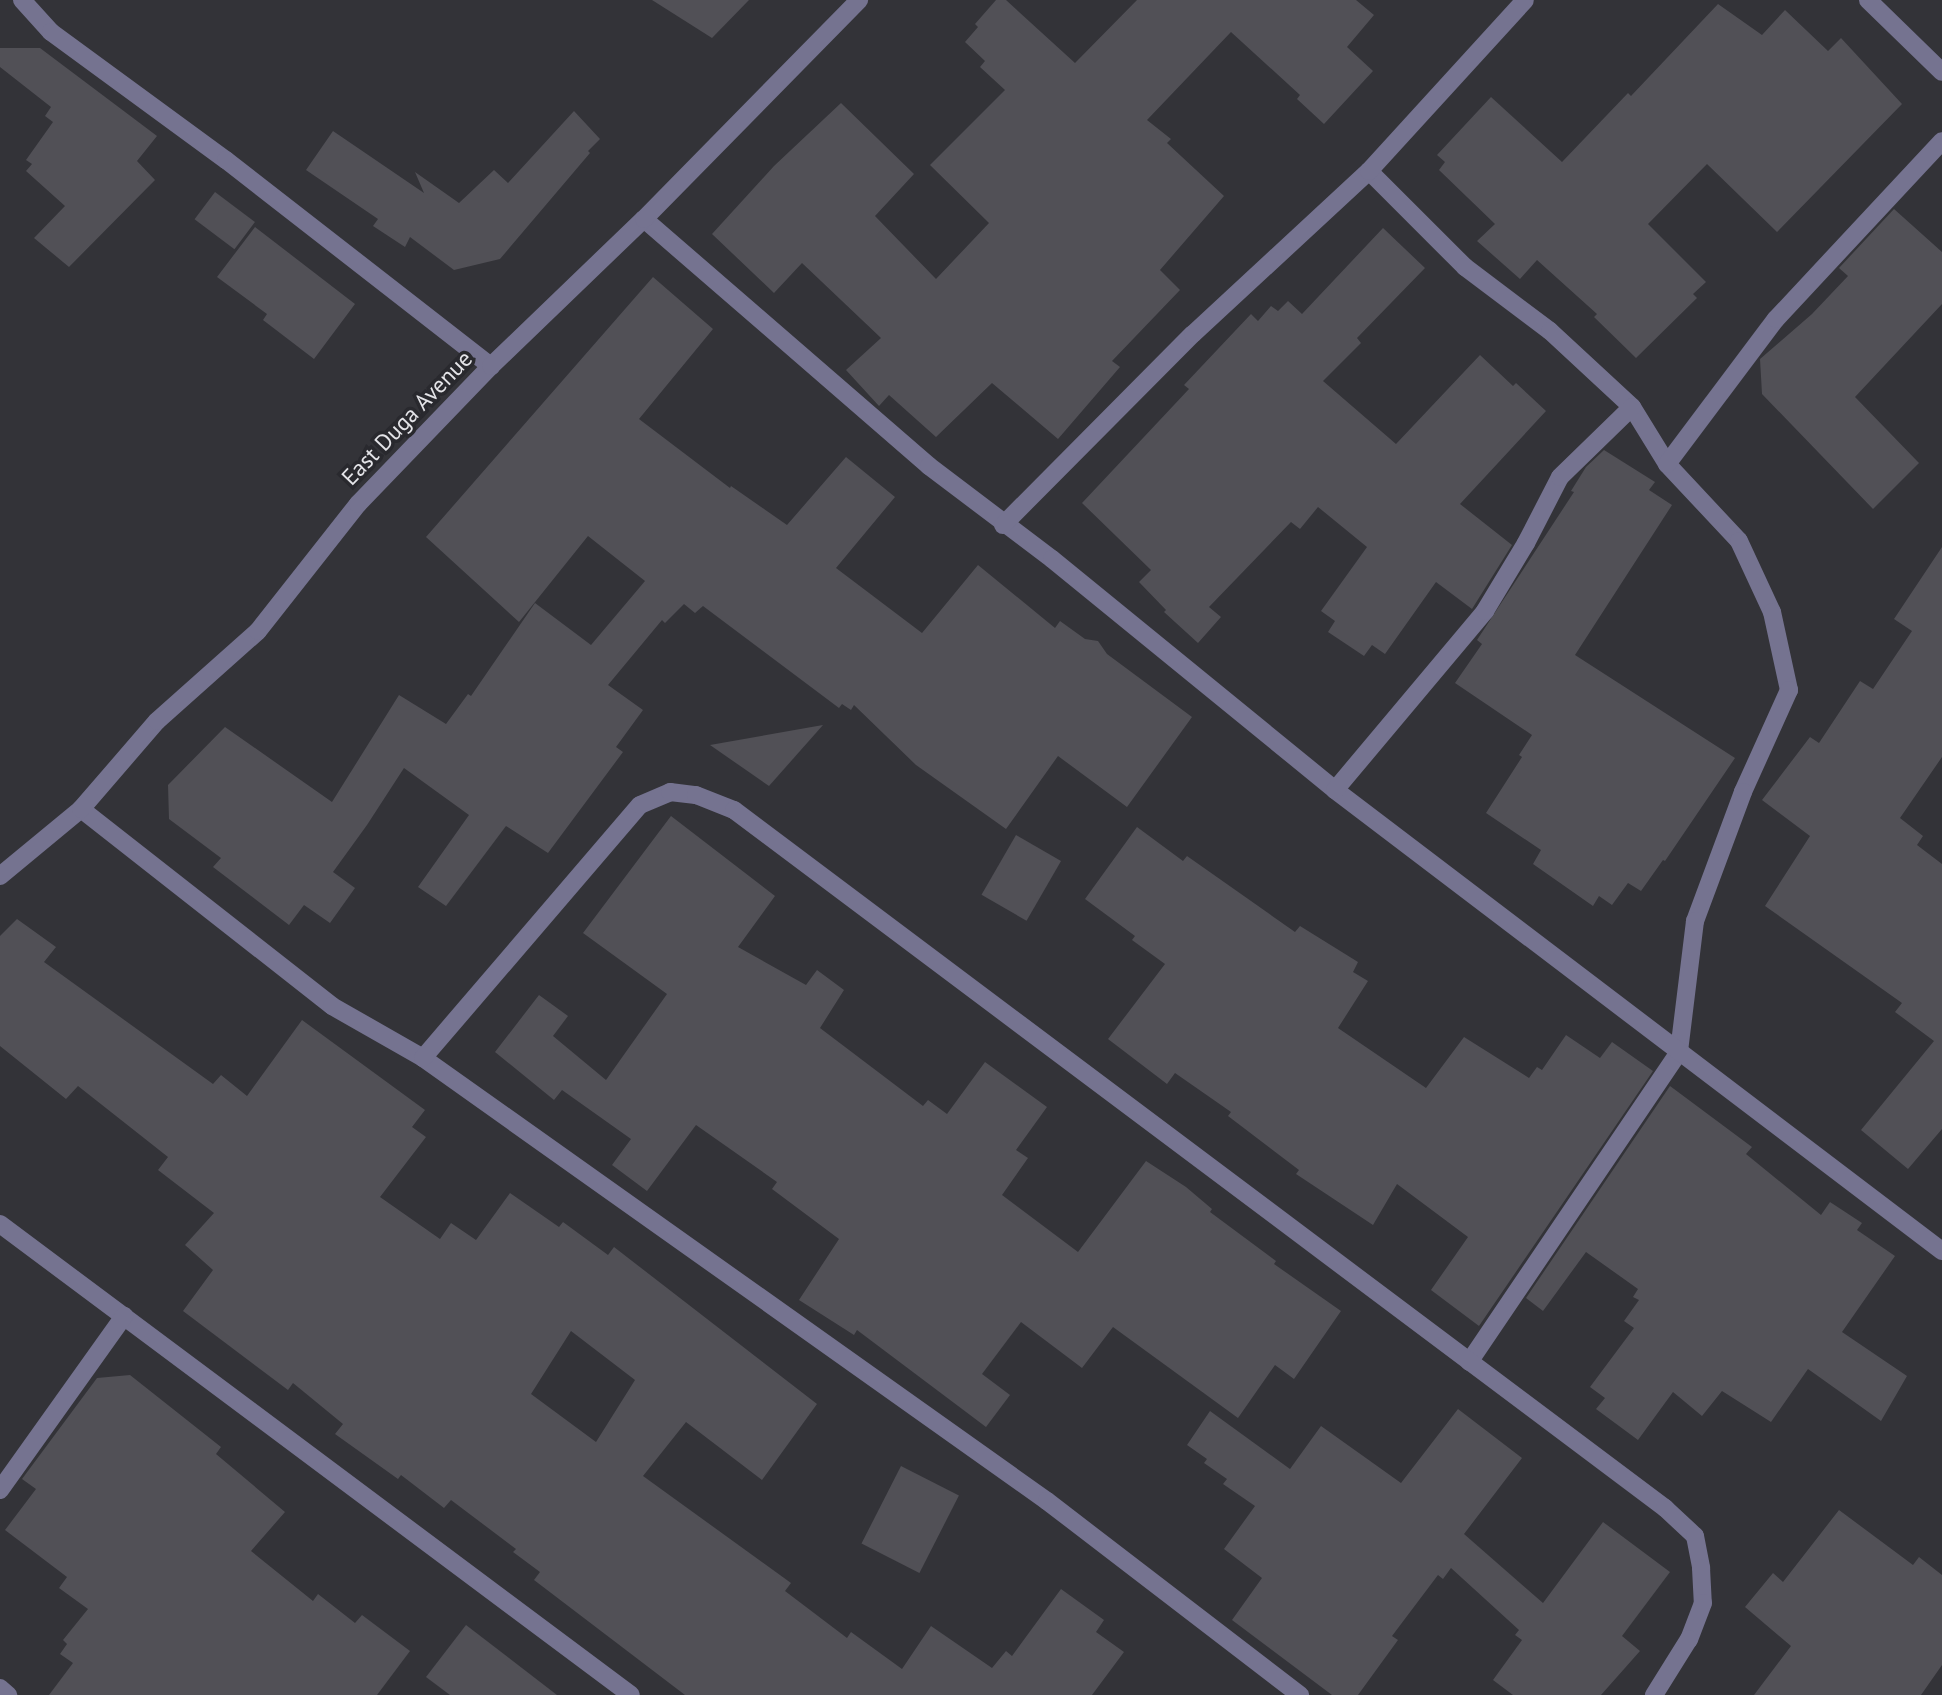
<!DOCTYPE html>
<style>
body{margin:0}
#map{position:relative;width:1942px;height:1695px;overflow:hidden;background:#333338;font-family:"PT Sans",sans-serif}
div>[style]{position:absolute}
.building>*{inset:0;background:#515056;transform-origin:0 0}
.minor>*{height:18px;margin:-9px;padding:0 9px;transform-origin:9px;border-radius:9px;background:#757390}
span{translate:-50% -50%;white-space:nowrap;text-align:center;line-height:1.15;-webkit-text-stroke:7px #29292e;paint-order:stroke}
.street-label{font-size:23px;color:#e4e4e8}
</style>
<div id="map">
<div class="building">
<i style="clip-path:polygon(652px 0,749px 0,712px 38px)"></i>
<i style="clip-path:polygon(996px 0,1006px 0,1075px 63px,1137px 0,1356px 0,1374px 15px,1347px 47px,1373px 71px,1324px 124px,1297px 99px,1300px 95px,1231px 32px,1147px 120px,1171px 139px,1167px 143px,1224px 196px,1160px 270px,1180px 290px,1112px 361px,1120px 367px,1058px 439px,992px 383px,936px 437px,889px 395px,879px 406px,846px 370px,881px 338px,802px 263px,774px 293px,712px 234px,774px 166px,841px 103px,914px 174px,875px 216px,936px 279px,989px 223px,930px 165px,1005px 90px,980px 67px,985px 61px,965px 42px,978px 27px,975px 24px)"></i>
<i style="clip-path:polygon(1718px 4px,1762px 35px,1785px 10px,1828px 51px,1841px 38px,1902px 104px,1777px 232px,1707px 164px,1648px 224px,1706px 282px,1693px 294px,1697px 298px,1636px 358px,1594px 317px,1597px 314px,1537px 260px,1520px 279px,1477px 241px,1495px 224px,1439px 170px,1445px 162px,1437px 155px,1491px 97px,1562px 162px,1628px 93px,1631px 96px)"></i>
<i style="clip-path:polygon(0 48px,40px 48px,157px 136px,137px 161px,155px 180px,69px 267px,34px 238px,65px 206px,26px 171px,32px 164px,26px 160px,53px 122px,45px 116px,51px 107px,0 67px)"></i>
<i style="clip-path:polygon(574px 111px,600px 139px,588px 151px,590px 153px,500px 259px,454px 270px,410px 237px,405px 247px,373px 226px,378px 219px,306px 170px,333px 131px,424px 193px,415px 172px,459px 203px,494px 170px,508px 183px)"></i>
<i style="left:215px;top:192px;width:50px;height:34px;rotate:37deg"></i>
<i style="clip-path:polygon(1894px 209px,1942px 252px,1942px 304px,1855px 397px,1919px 463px,1873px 509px,1762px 394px,1760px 359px,1812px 314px,1848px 276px,1839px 268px)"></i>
<i style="clip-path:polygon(255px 227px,355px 304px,314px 359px,263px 320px,267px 314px,217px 277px)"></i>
<i style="clip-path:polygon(1383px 228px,1425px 268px,1357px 338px,1361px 343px,1323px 381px,1396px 444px,1480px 355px,1513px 386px,1516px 383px,1546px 411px,1460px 504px,1512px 545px,1472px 609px,1436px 582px,1385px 654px,1372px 645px,1364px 656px,1328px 632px,1335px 621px,1321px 611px,1367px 547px,1318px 507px,1300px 529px,1291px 522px,1209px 607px,1221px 617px,1198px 643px,1164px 612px,1166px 610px,1139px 582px,1151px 570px,1082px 503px,1189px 389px,1184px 385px,1251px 314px,1258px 321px,1271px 306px,1278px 311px,1288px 301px,1302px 314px)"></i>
<i style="clip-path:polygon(653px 277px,713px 329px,639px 419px,730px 488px,731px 486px,787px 525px,846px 457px,895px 497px,836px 568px,922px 633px,978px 565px,1055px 628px,1060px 621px,1085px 639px,1098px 641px,1107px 654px,1192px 717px,1127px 807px,1058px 756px,1006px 829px,916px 765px,854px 705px,851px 710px,842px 704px,839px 708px,703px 606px,695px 613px,684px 604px,665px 623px,662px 620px,608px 685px,643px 710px,616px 747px,623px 752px,548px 853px,506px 826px,446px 906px,418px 887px,469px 815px,404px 768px,367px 825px,333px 872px,355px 888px,330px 923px,304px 905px,289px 925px,213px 867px,221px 858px,169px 819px,168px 785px,225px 727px,332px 802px,399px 695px,446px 724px,468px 694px,471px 696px,535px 603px,591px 645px,645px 581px,588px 536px,519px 622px,426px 537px)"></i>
<i style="clip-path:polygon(1604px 450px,1655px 482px,1649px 490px,1672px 505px,1575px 655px,1735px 758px,1665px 861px,1663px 860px,1641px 891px,1628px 883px,1612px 905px,1599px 896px,1593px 906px,1533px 864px,1541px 850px,1486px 813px,1522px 757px,1519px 755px,1532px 735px,1455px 683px,1482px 644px,1477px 640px,1574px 492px,1571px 491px,1586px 467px)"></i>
<i style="clip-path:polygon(1942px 547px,1942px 757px,1900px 818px,1923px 836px,1917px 845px,1942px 864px,1942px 1129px,1908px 1169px,1861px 1130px,1934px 1041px,1895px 1012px,1902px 1003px,1765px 906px,1810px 836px,1762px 800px,1810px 737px,1819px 743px,1860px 681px,1873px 689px,1912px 631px,1894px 619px)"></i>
<i style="clip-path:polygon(823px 725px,769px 786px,710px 745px)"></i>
<i style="clip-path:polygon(671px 816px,775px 896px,738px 947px,806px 985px,817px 970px,844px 990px,820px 1028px,923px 1106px,928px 1100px,947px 1114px,985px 1062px,1047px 1107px,1016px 1150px,1028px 1158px,1002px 1195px,1078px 1252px,1146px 1161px,1186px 1187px,1212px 1209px,1210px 1212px,1276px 1261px,1274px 1264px,1341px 1311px,1294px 1379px,1275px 1365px,1238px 1418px,1113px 1327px,1082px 1368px,1021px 1322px,982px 1374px,1010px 1395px,986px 1427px,857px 1330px,854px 1335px,799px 1300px,839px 1239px,772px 1189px,777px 1182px,696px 1125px,647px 1191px,612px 1165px,631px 1139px,562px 1090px,554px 1100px,495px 1052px,539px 995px,568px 1016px,553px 1036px,606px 1080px,667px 994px,583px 933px)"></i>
<i style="clip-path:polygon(1137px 827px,1183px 861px,1187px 856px,1295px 932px,1300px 926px,1358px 962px,1353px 972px,1368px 981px,1338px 1028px,1426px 1088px,1464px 1037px,1529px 1078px,1537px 1067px,1542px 1070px,1566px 1035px,1600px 1058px,1612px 1042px,1653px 1071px,1479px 1326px,1431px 1290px,1468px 1237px,1397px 1184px,1373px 1225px,1296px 1174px,1299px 1170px,1228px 1116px,1231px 1112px,1175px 1073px,1167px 1084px,1108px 1039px,1165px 964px,1132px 940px,1135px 936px,1085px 899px)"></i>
<i style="left:1016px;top:835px;width:52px;height:69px;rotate:30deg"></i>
<i style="clip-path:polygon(evenodd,17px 919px,56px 947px,44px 962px,213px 1084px,221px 1075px,247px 1096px,302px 1020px,425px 1110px,412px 1127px,426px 1137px,380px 1197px,440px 1239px,451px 1223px,476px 1240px,510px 1193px,559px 1227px,563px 1222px,608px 1255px,614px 1247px,817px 1404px,762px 1480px,686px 1422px,643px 1476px,791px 1583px,785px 1591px,847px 1638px,851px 1632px,902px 1669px,931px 1626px,992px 1668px,1006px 1651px,1012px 1656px,1061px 1589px,1104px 1620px,1096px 1632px,1124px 1652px,1092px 1695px,685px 1695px,534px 1580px,540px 1572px,513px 1552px,516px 1549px,451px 1500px,444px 1508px,401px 1475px,398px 1479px,335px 1434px,343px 1424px,293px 1383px,288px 1390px,183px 1311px,213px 1270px,185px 1245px,214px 1213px,158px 1170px,168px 1157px,78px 1086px,66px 1099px,0 1046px,0 936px,17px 919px,571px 1331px,635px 1380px,596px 1442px,531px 1394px,571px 1331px)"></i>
<i style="clip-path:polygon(1670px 1086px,1752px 1147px,1746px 1154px,1821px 1215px,1830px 1202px,1862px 1223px,1857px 1230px,1895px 1256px,1842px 1332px,1907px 1376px,1881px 1421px,1808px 1369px,1771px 1422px,1722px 1391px,1702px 1416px,1673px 1392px,1638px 1440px,1596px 1409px,1605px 1398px,1590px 1387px,1634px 1328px,1624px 1321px,1639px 1300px,1633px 1297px,1638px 1289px,1586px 1252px,1543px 1311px,1526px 1298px)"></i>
<i style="clip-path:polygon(130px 1375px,221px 1447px,216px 1454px,285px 1512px,251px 1551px,313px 1601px,318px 1594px,355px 1623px,362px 1615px,410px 1651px,377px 1695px,49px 1695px,73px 1663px,60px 1654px,67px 1644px,63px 1640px,88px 1609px,59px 1588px,67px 1577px,5px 1530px,36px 1489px,22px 1479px,97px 1378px)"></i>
<i style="clip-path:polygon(1458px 1409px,1522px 1458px,1464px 1534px,1543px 1603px,1603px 1522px,1670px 1572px,1622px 1636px,1640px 1651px,1601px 1695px,1513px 1695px,1493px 1680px,1522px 1640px,1515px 1635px,1519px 1630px,1451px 1568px,1443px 1579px,1438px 1575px,1392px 1636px,1398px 1640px,1358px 1695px,1332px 1695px,1232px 1620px,1262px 1578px,1224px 1549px,1255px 1506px,1223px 1484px,1227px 1479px,1204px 1463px,1207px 1459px,1187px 1445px,1210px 1411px,1290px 1469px,1321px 1426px,1401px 1483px)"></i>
<i style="left:901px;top:1466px;width:65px;height:87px;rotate:27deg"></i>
<i style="clip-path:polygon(1839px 1510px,1913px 1565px,1919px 1557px,1942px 1575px,1942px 1665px,1921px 1695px,1754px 1695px,1791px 1646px,1745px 1607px,1773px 1573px,1783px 1582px)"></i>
<i style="clip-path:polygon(466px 1625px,557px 1695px,450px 1695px,426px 1677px)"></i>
</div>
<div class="minor">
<i style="left:22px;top:0;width:43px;rotate:47.8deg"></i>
<i style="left:51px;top:32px;width:217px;rotate:36.2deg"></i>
<i style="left:226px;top:160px;width:336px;rotate:37.9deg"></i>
<i style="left:1868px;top:0;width:103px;rotate:44.2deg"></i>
<i style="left:1369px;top:171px;width:136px;rotate:45deg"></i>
<i style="left:1465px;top:267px;width:106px;rotate:37deg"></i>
<i style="left:1550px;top:331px;width:112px;rotate:42.8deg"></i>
<i style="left:1632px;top:407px;width:67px;rotate:58.4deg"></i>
<i style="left:1667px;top:464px;width:105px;rotate:46.9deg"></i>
<i style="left:1739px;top:541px;width:78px;rotate:65.1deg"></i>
<i style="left:1772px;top:612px;width:80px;rotate:77.7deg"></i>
<i style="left:1789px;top:690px;width:112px;rotate:114.3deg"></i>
<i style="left:1743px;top:792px;width:138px;rotate:110.4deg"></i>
<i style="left:1695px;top:921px;width:132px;rotate:97deg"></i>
<i style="left:1679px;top:1052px;width:374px;rotate:124.1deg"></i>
<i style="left:644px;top:219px;width:377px;rotate:40.9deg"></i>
<i style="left:929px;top:466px;width:154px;rotate:37.1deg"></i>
<i style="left:1052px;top:559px;width:365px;rotate:39.2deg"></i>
<i style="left:1335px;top:790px;width:762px;rotate:37.22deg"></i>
<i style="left:1667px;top:464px;width:181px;rotate:-53.1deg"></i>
<i style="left:1776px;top:319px;width:243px;rotate:-47deg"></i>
<i style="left:1003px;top:525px;width:269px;rotate:-45.2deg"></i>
<i style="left:1193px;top:334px;width:240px;rotate:-42.8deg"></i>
<i style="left:1369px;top:171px;width:231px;rotate:-47.6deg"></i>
<i style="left:1335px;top:790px;width:234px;rotate:-50deg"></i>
<i style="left:1485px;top:611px;width:79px;rotate:-58.9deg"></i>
<i style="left:1526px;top:543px;width:74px;rotate:-62.7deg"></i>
<i style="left:1560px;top:477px;width:100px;rotate:-44.2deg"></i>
<i style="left:81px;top:809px;width:319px;rotate:38.1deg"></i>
<i style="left:332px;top:1006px;width:105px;rotate:29.7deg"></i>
<i style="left:423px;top:1058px;width:765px;rotate:35.37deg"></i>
<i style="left:1047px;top:1501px;width:319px;rotate:37.5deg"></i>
<i style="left:0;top:876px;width:105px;rotate:-39.6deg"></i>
<i style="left:81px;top:809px;width:116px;rotate:-49.2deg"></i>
<i style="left:157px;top:721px;width:135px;rotate:-41.7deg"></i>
<i style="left:258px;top:631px;width:162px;rotate:-51.8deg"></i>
<i style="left:358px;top:504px;width:192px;rotate:-46.1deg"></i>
<i style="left:491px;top:366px;width:212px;rotate:-43.9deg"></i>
<i style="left:644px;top:219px;width:307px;rotate:-45.5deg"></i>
<i style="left:423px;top:1058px;width:333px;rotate:-49.4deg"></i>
<i style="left:640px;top:805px;width:33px;rotate:-23deg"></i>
<i style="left:670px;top:792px;width:26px;rotate:7deg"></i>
<i style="left:696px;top:795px;width:41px;rotate:21.5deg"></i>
<i style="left:734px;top:810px;width:1164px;rotate:36.86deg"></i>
<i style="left:1665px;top:1508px;width:41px;rotate:43deg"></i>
<i style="left:1695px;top:1536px;width:33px;rotate:79deg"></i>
<i style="left:1701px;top:1568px;width:35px;rotate:87deg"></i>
<i style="left:1703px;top:1603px;width:39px;rotate:111deg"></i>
<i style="left:1689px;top:1639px;width:66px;rotate:122deg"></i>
<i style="left:0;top:1224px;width:787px;rotate:36.74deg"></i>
<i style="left:0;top:1490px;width:214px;rotate:-54.5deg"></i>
<i style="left:0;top:1688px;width:11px;rotate:41deg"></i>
</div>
<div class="street-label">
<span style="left:407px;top:418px;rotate:-46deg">East Duga Avenue</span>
</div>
</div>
